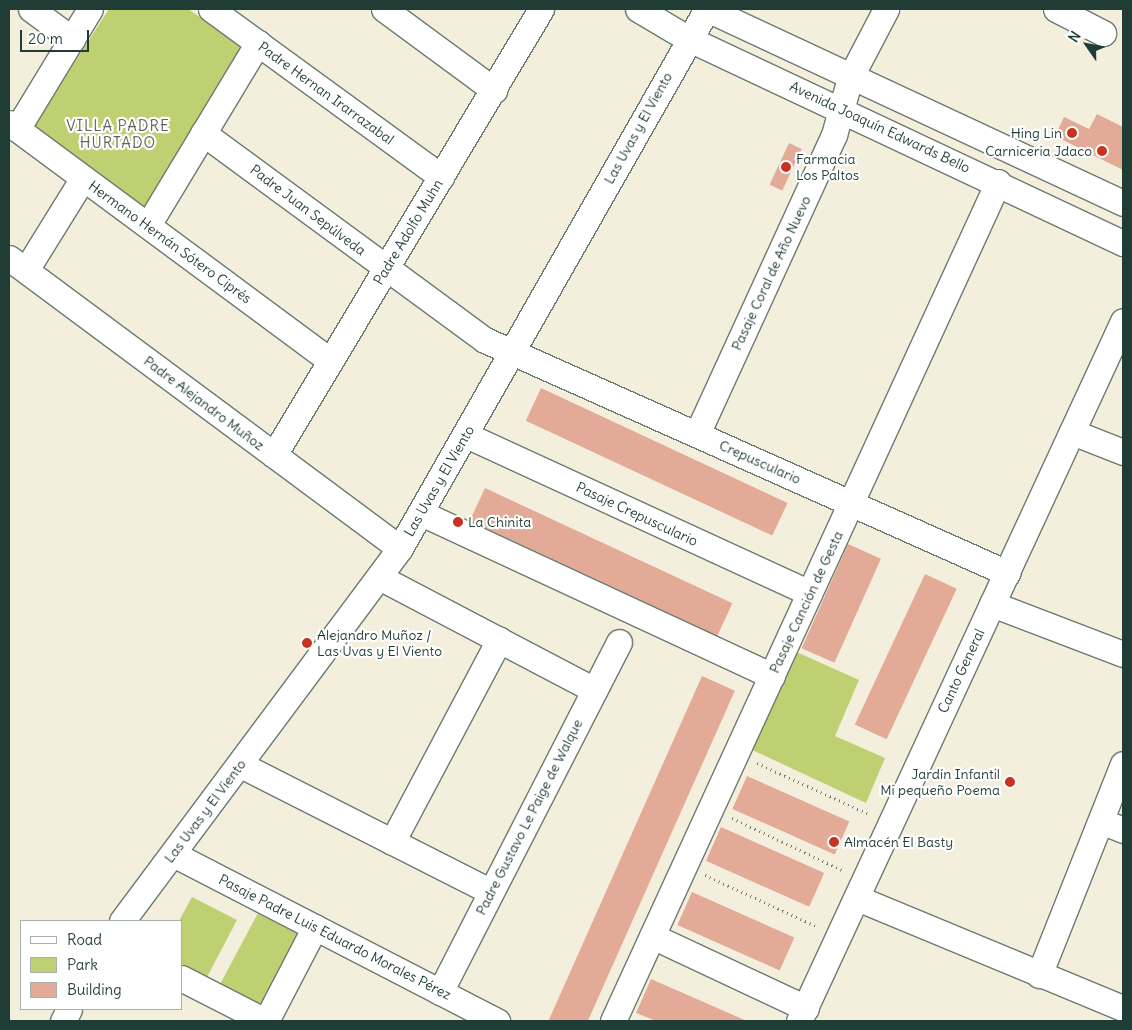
<!DOCTYPE html>
<meta charset="utf-8">
<style>
body{margin:0}
#map{position:relative;width:1132px;height:1030px;overflow:hidden;background:#f4efdd;font-family:Delius,sans-serif}
div>[style]{position:absolute}
.green>*{inset:0;background:#bfd072;transform-origin:0 0}
.building>*{inset:0;background:#e2aa97;transform-origin:0 0}
.path>*{height:3px;margin-top:-1.5px;transform-origin:0;background:repeating-linear-gradient(90deg,#6a7b6f 0 1px,transparent 0 5px)}
.roads{filter:drop-shadow(1px 0 #6a7b6f) drop-shadow(-1px 0 #6a7b6f) drop-shadow(0 1px #6a7b6f) drop-shadow(0 -1px #6a7b6f)}
.minor>*{height:25px;margin:-12.5px;padding:0 12.5px;transform-origin:12.5px;border-radius:12.5px;background:#fff}
.dots>*{width:14px;height:14px;translate:-50% -50%;box-sizing:border-box;border:2px solid #fff;border-radius:50%}
span{translate:-50% -50%;white-space:nowrap;text-align:center;line-height:1.15;-webkit-text-stroke:4.5px #fff;paint-order:stroke}
.street-label{font-size:14px;color:#1f3d34}
.poi-label{font-size:14px;color:#1f3d34}
.right{translate:-100% -50%;text-align:right}
.left{translate:0 -50%;text-align:left}
.neighbourhood-label{font-size:15px;color:#636357;letter-spacing:1px}
.frame{position:absolute;inset:0;border:10px solid #1f3d34;pointer-events:none}
.legend{position:absolute;left:20px;top:920px;width:162px;height:90px;box-sizing:border-box;background:#fff;border:1px solid #a5b1ae;margin:0;padding:6px 9px;list-style:none;font-size:15px;color:#1f3d34}
.legend li{display:flex;align-items:center;gap:10px;height:25px}
.legend b{width:25px;border:1px solid #a5b1ae}
.north{position:absolute;left:1062px;top:20px;width:50px;height:50px;-webkit-text-stroke:4px #fff;paint-order:stroke;rotate:303deg;font-size:14px;font-weight:700;line-height:20px;text-align:center;color:#1f3d34}
.north::after{content:'';display:block;margin:auto;width:18px;height:22px;background:#1f3d34;clip-path:polygon(50% 0,100% 100%,50% 72%,0 100%)}
.scale{position:absolute;left:20px;top:30px;width:69px;height:22px;box-sizing:border-box;border:2px solid #1f3d34;border-top:0;padding-left:6px;font-size:15px;line-height:18px;white-space:nowrap;color:#1f3d34;-webkit-text-stroke:4px #fff;paint-order:stroke}
</style>
<div id="map">
<div class="green">
<i style="clip-path:polygon(109px 9px,188px 9px,244px 47px,147px 213px,30px 131px)"></i>
<i style="clip-path:polygon(792px 650px,859px 680px,835px 736px,885px 758px,866px 803px,748px 748px)"></i>
<i style="clip-path:polygon(192px 897px,237px 920px,207px 977px,181px 964px,179px 921px)"></i>
<i style="left:259px;top:911px;width:52px;height:83px;rotate:28deg"></i>
</div>
<div class="building">
<i style="clip-path:polygon(1097px 114px,1123px 127px,1123px 170px,1055px 136px,1064px 117px,1089px 129px)"></i>
<i style="left:789px;top:143px;width:14px;height:46px;rotate:25deg"></i>
<i style="left:541px;top:388px;width:272px;height:36px;rotate:25deg"></i>
<i style="left:485px;top:488px;width:273px;height:36px;rotate:25deg"></i>
<i style="left:848px;top:544px;width:36px;height:114px;rotate:24deg"></i>
<i style="left:925px;top:574px;width:35px;height:166px;rotate:25deg"></i>
<i style="left:702px;top:676px;width:36px;height:381px;rotate:24deg"></i>
<i style="left:747px;top:776px;width:112px;height:36px;rotate:24deg"></i>
<i style="left:721px;top:827px;width:113px;height:37px;rotate:24deg"></i>
<i style="left:692px;top:892px;width:112px;height:36px;rotate:24deg"></i>
<i style="clip-path:polygon(651px 979px,747px 1021px,656px 1021px,636px 1013px)"></i>
</div>
<div class="path">
<i style="left:757px;top:763px;width:123px;rotate:24.5deg"></i>
<i style="left:732px;top:818px;width:124px;rotate:25.3deg"></i>
<i style="left:705px;top:875px;width:124px;rotate:24.7deg"></i>
</div>
<div class="roads">
<div class="minor">
<i style="left:31px;top:9px;width:51px;rotate:36.2deg"></i>
<i style="left:211px;top:9px;width:285px;rotate:36.1deg"></i>
<i style="left:384px;top:9px;width:137px;rotate:36.4deg"></i>
<i style="left:638px;top:9px;width:57px;rotate:30.6deg"></i>
<i style="left:687px;top:38px;width:482px;rotate:25.2deg"></i>
<i style="left:1056px;top:9px;width:53px;rotate:27.1deg"></i>
<i style="left:9px;top:123px;width:400px;rotate:36.5deg"></i>
<i style="left:17px;top:129px;width:140px;rotate:-58.7deg"></i>
<i style="left:203px;top:133px;width:350px;rotate:36.3deg"></i>
<i style="left:485px;top:340px;width:572px;rotate:24.05deg"></i>
<i style="left:148px;top:225px;width:213px;rotate:-58.9deg"></i>
<i style="left:9px;top:258px;width:487px;rotate:36.6deg"></i>
<i style="left:26px;top:270px;width:108px;rotate:-58.2deg"></i>
<i style="left:1072px;top:432px;width:55px;rotate:21.4deg"></i>
<i style="left:697px;top:434px;width:329px;rotate:-65.4deg"></i>
<i style="left:834px;top:135px;width:59px;rotate:-74.3deg"></i>
<i style="left:850px;top:78px;width:78px;rotate:-62.4deg"></i>
<i style="left:466px;top:435px;width:378px;rotate:24.7deg"></i>
<i style="left:274px;top:455px;width:520px;rotate:-59.09deg"></i>
<i style="left:421px;top:513px;width:387px;rotate:24.9deg"></i>
<i style="left:381px;top:578px;width:241px;rotate:27.7deg"></i>
<i style="left:992px;top:604px;width:140px;rotate:20.9deg"></i>
<i style="left:241px;top:765px;width:280px;rotate:26.9deg"></i>
<i style="left:1101px;top:821px;width:24px;rotate:22deg"></i>
<i style="left:392px;top:842px;width:229px;rotate:-62.1deg"></i>
<i style="left:173px;top:854px;width:365px;rotate:27.3deg"></i>
<i style="left:857px;top:898px;width:288px;rotate:22.5deg"></i>
<i style="left:122px;top:921px;width:465px;rotate:-53.3deg"></i>
<i style="left:400px;top:548px;width:620px;rotate:-60.34deg"></i>
<i style="left:707px;top:9px;width:459px;rotate:25deg"></i>
<i style="left:652px;top:936px;width:170px;rotate:25.1deg"></i>
<i style="left:1039px;top:975px;width:227px;rotate:-68.3deg"></i>
<i style="left:181px;top:978px;width:94px;rotate:27.1deg"></i>
<i style="left:440px;top:992px;width:393px;rotate:-62.9deg"></i>
<i style="left:63px;top:1021px;width:13px;rotate:-63deg"></i>
<i style="left:266px;top:1021px;width:106px;rotate:-62.5deg"></i>
<i style="left:613px;top:1021px;width:923px;rotate:-65.35deg"></i>
<i style="left:799px;top:1021px;width:771px;rotate:-65.16deg"></i>
</div>
</div>
<div class="dots">
<i style="left:1072px;top:133px;background:#c8321e"></i>
<i style="left:1102px;top:151px;background:#c8321e"></i>
<i style="left:786px;top:167px;background:#c8321e"></i>
<i style="left:458px;top:522px;background:#c8321e"></i>
<i style="left:307px;top:643px;background:#c8321e"></i>
<i style="left:1010px;top:782px;background:#c8321e"></i>
<i style="left:834px;top:842px;background:#c8321e"></i>
</div>
<div class="street-label">
<span style="left:326px;top:93px;rotate:36deg">Padre Hernan Irarrazabal</span>
<span style="left:880px;top:127px;rotate:25deg">Avenida Joaquín Edwards Bello</span>
<span style="left:638px;top:128px;rotate:-61deg">Las Uvas y El Viento</span>
<span style="left:308px;top:210px;rotate:37deg">Padre Juan Sepúlveda</span>
<span style="left:408px;top:232px;rotate:-59deg">Padre Adolfo Muhn</span>
<span style="left:170px;top:242px;rotate:36deg">Hermano Hernán Sótero Ciprés</span>
<span style="left:771px;top:273px;rotate:-65deg">Pasaje Coral de Año Nuevo</span>
<span style="left:204px;top:403px;rotate:37deg">Padre Alejandro Muñoz</span>
<span style="left:760px;top:462px;rotate:24deg">Crepusculario</span>
<span style="left:439px;top:481px;rotate:-60deg">Las Uvas y El Viento</span>
<span style="left:637px;top:514px;rotate:25deg">Pasaje Crepusculario</span>
<span style="left:806px;top:602px;rotate:-65deg">Pasaje Canción de Gesta</span>
<span style="left:961px;top:671px;rotate:-65deg">Canto General</span>
<span style="left:205px;top:811px;rotate:-53deg">Las Uvas y El Viento</span>
<span style="left:529px;top:817px;rotate:-63deg">Padre Gustavo Le Paige de Walque</span>
<span style="left:335px;top:937px;rotate:27deg">Pasaje Padre Luis Eduardo Morales Pérez</span>
</div>
<div class="poi-label">
<span class="right" style="left:1062px;top:133px">Hing Lin</span>
<span class="right" style="left:1092px;top:151px">Carniceria Jdaco</span>
<span class="left" style="left:796px;top:167px">Farmacia<br>Los Paltos</span>
<span class="left" style="left:468px;top:522px">La Chinita</span>
<span class="left" style="left:317px;top:643px">Alejandro Muñoz /<br>Las Uvas y El Viento</span>
<span class="right" style="left:1000px;top:782px">Jardín Infantil<br>Mi pequeño Poema</span>
<span class="left" style="left:844px;top:842px">Almacén El Basty</span>
</div>
<div class="neighbourhood-label">
<span style="left:118px;top:134px">VILLA PADRE<br>HURTADO</span>
</div>
<div class="frame"></div>
<ul class="legend">
<li><b style="height:6px;background:#fff"></b>Road</li>
<li><b style="height:14px;background:#bfd072"></b>Park</li>
<li><b style="height:14px;background:#e2aa97"></b>Building</li>
</ul>
<div class="north">N</div>
<div class="scale">20 m</div>
</div>
